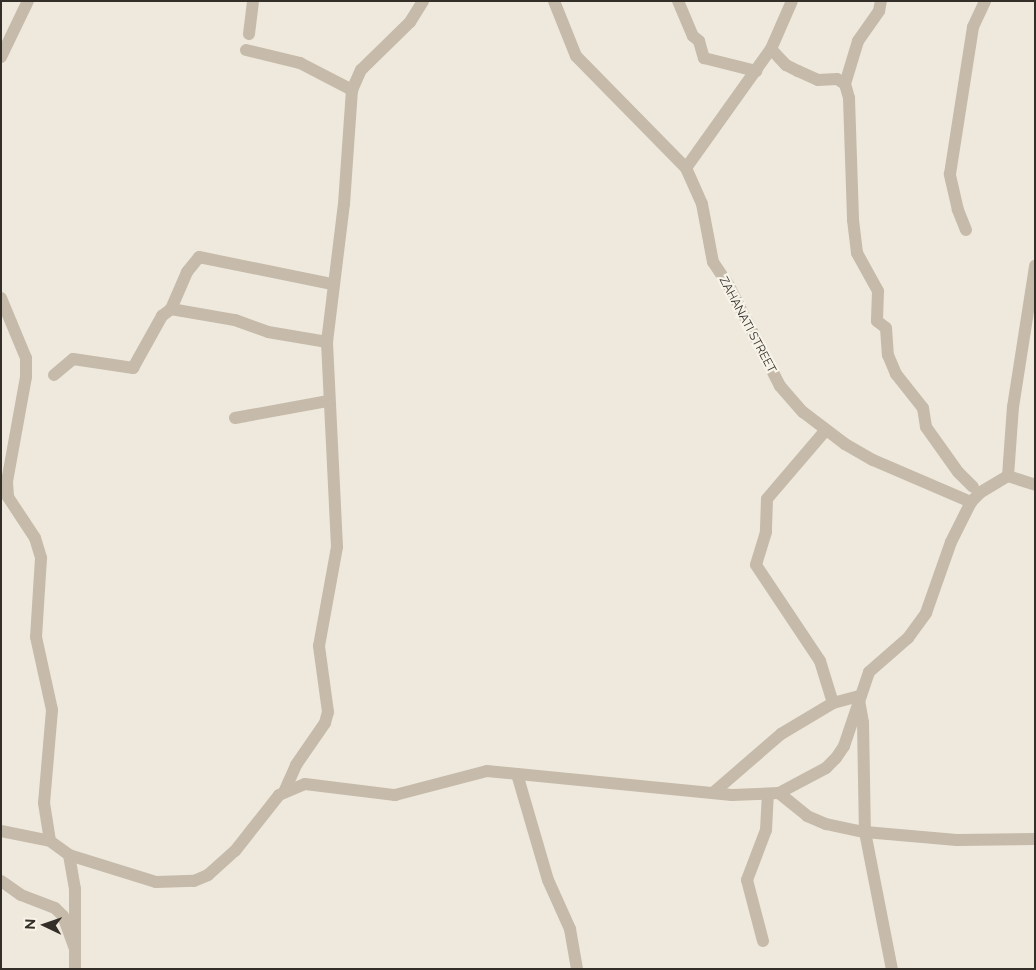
<!DOCTYPE html>
<style>
body{margin:0}
#map{position:relative;width:1036px;height:970px;overflow:hidden;background:#efe9dd;font-family:Raleway,sans-serif}
div>[style]{position:absolute}
.minor>*{height:12px;margin:-6px;padding:0 6px;transform-origin:6px;border-radius:6px;background:#c6bbaa}
.tertiary>*{height:12px;margin:-6px;padding:0 6px;transform-origin:6px;border-radius:6px;background:#c6bbaa}
span{translate:-50% -50%;white-space:nowrap;text-align:center;line-height:1.15;-webkit-text-stroke:4.5px #f7f3e9;paint-order:stroke}
.street-label{font-size:12px;color:#342e29}
.frame{position:absolute;inset:0;border:2px solid #342e29;pointer-events:none}
.north{position:absolute;left:20px;top:900px;width:50px;height:50px;-webkit-text-stroke:4px #f7f3e9;paint-order:stroke;rotate:273deg;font-size:14px;font-weight:700;line-height:20px;text-align:center;color:#342e29}
.north::after{content:'';display:block;margin:auto;width:18px;height:22px;background:#342e29;clip-path:polygon(50% 0,100% 100%,50% 72%,0 100%)}
</style>
<div id="map">
<div class="minor">
<i style="left:554px;top:1px;width:59px;rotate:68.2deg"></i>
<i style="left:576px;top:56px;width:157px;rotate:45.5deg"></i>
<i style="left:686px;top:168px;width:39px;rotate:66deg"></i>
<i style="left:702px;top:204px;width:59px;rotate:79.3deg"></i>
<i style="left:713px;top:262px;width:29px;rotate:56deg"></i>
<i style="left:729px;top:286px;width:112px;rotate:63deg"></i>
<i style="left:780px;top:386px;width:35px;rotate:49deg"></i>
<i style="left:803px;top:412px;width:53px;rotate:37.3deg"></i>
<i style="left:845px;top:444px;width:32px;rotate:30deg"></i>
<i style="left:873px;top:460px;width:107px;rotate:23.2deg"></i>
<i style="left:678px;top:1px;width:38px;rotate:67deg"></i>
<i style="left:693px;top:36px;width:8px;rotate:40deg"></i>
<i style="left:699px;top:41px;width:18px;rotate:74deg"></i>
<i style="left:704px;top:58px;width:54px;rotate:14deg"></i>
<i style="left:249px;top:34px;width:33px;rotate:-83deg"></i>
<i style="left:771px;top:49px;width:22px;rotate:47deg"></i>
<i style="left:786px;top:65px;width:13px;rotate:27deg"></i>
<i style="left:798px;top:71px;width:22px;rotate:24deg"></i>
<i style="left:818px;top:80px;width:19px;rotate:-3deg"></i>
<i style="left:837px;top:79px;width:9px;rotate:32deg"></i>
<i style="left:845px;top:84px;width:15px;rotate:74deg"></i>
<i style="left:849px;top:98px;width:122px;rotate:88.1deg"></i>
<i style="left:853px;top:220px;width:33px;rotate:83deg"></i>
<i style="left:857px;top:253px;width:43px;rotate:61.1deg"></i>
<i style="left:878px;top:291px;width:30px;rotate:92deg"></i>
<i style="left:877px;top:321px;width:11px;rotate:38deg"></i>
<i style="left:886px;top:328px;width:27px;rotate:86deg"></i>
<i style="left:888px;top:355px;width:21px;rotate:67deg"></i>
<i style="left:896px;top:374px;width:43px;rotate:51.5deg"></i>
<i style="left:923px;top:408px;width:19px;rotate:81deg"></i>
<i style="left:926px;top:427px;width:55px;rotate:54.6deg"></i>
<i style="left:958px;top:472px;width:21px;rotate:45deg"></i>
<i style="left:246px;top:50px;width:56px;rotate:13.5deg"></i>
<i style="left:300px;top:63px;width:59px;rotate:27.4deg"></i>
<i style="left:1px;top:57px;width:62px;rotate:-64.3deg"></i>
<i style="left:845px;top:84px;width:45px;rotate:-73.2deg"></i>
<i style="left:858px;top:41px;width:37px;rotate:-55deg"></i>
<i style="left:879px;top:11px;width:10px;rotate:-79deg"></i>
<i style="left:686px;top:168px;width:146px;rotate:-54.5deg"></i>
<i style="left:771px;top:49px;width:52px;rotate:-66.4deg"></i>
<i style="left:966px;top:230px;width:22px;rotate:-112deg"></i>
<i style="left:958px;top:210px;width:37px;rotate:-103deg"></i>
<i style="left:950px;top:174px;width:149px;rotate:-81.1deg"></i>
<i style="left:973px;top:27px;width:29px;rotate:-65deg"></i>
<i style="left:1px;top:298px;width:65px;rotate:67.4deg"></i>
<i style="left:26px;top:358px;width:19px;rotate:90deg"></i>
<i style="left:26px;top:377px;width:107px;rotate:100.3deg"></i>
<i style="left:7px;top:482px;width:15px;rotate:86deg"></i>
<i style="left:8px;top:497px;width:49px;rotate:56.6deg"></i>
<i style="left:35px;top:538px;width:21px;rotate:73deg"></i>
<i style="left:41px;top:558px;width:79px;rotate:93.6deg"></i>
<i style="left:36px;top:637px;width:75px;rotate:77.6deg"></i>
<i style="left:52px;top:710px;width:93px;rotate:94.9deg"></i>
<i style="left:44px;top:803px;width:38px;rotate:81deg"></i>
<i style="left:171px;top:309px;width:40px;rotate:-66.6deg"></i>
<i style="left:187px;top:272px;width:19px;rotate:-51deg"></i>
<i style="left:199px;top:257px;width:136px;rotate:11.5deg"></i>
<i style="left:54px;top:375px;width:25px;rotate:-40deg"></i>
<i style="left:73px;top:359px;width:61px;rotate:8.5deg"></i>
<i style="left:133px;top:368px;width:60px;rotate:-60.9deg"></i>
<i style="left:162px;top:316px;width:11px;rotate:-38deg"></i>
<i style="left:171px;top:309px;width:65px;rotate:9.8deg"></i>
<i style="left:235px;top:320px;width:35px;rotate:20deg"></i>
<i style="left:268px;top:332px;width:60px;rotate:9.6deg"></i>
<i style="left:235px;top:418px;width:95px;rotate:-10.4deg"></i>
<i style="left:825px;top:431px;width:89px;rotate:130.5deg"></i>
<i style="left:767px;top:499px;width:33px;rotate:92deg"></i>
<i style="left:766px;top:532px;width:34px;rotate:107deg"></i>
<i style="left:756px;top:565px;width:115px;rotate:56.3deg"></i>
<i style="left:820px;top:661px;width:44px;rotate:72.8deg"></i>
<i style="left:1008px;top:476px;width:69px;rotate:-85.9deg"></i>
<i style="left:1013px;top:407px;width:143px;rotate:-81.1deg"></i>
<i style="left:1008px;top:476px;width:28px;rotate:18deg"></i>
<i style="left:859px;top:700px;width:22px;rotate:80deg"></i>
<i style="left:863px;top:722px;width:110px;rotate:89deg"></i>
<i style="left:865px;top:832px;width:140px;rotate:78.9deg"></i>
<i style="left:517px;top:774px;width:110px;rotate:73.7deg"></i>
<i style="left:548px;top:880px;width:54px;rotate:65.8deg"></i>
<i style="left:570px;top:929px;width:41px;rotate:80.1deg"></i>
<i style="left:285px;top:790px;width:27px;rotate:-66deg"></i>
<i style="left:296px;top:765px;width:51px;rotate:-55.4deg"></i>
<i style="left:325px;top:723px;width:11px;rotate:-75deg"></i>
<i style="left:328px;top:712px;width:67px;rotate:-97.8deg"></i>
<i style="left:319px;top:646px;width:101px;rotate:-79.7deg"></i>
<i style="left:337px;top:547px;width:205px;rotate:-92.8deg"></i>
<i style="left:327px;top:342px;width:139px;rotate:-83deg"></i>
<i style="left:344px;top:204px;width:114px;rotate:-86deg"></i>
<i style="left:352px;top:90px;width:22px;rotate:-66deg"></i>
<i style="left:361px;top:70px;width:69px;rotate:-44.4deg"></i>
<i style="left:410px;top:22px;width:25px;rotate:-58deg"></i>
<i style="left:714px;top:792px;width:89px;rotate:-40.9deg"></i>
<i style="left:781px;top:734px;width:61px;rotate:-30.8deg"></i>
<i style="left:833px;top:703px;width:28px;rotate:-15deg"></i>
<i style="left:779px;top:793px;width:36px;rotate:39deg"></i>
<i style="left:807px;top:816px;width:21px;rotate:23deg"></i>
<i style="left:826px;top:824px;width:40px;rotate:12deg"></i>
<i style="left:865px;top:832px;width:92px;rotate:5deg"></i>
<i style="left:957px;top:840px;width:78px;rotate:-0.7deg"></i>
<i style="left:69px;top:855px;width:91px;rotate:17.2deg"></i>
<i style="left:156px;top:882px;width:38px;rotate:-2deg"></i>
<i style="left:194px;top:881px;width:15px;rotate:-23deg"></i>
<i style="left:208px;top:875px;width:36px;rotate:-42deg"></i>
<i style="left:235px;top:851px;width:71px;rotate:-51.8deg"></i>
<i style="left:279px;top:795px;width:28px;rotate:-23deg"></i>
<i style="left:305px;top:784px;width:91px;rotate:7deg"></i>
<i style="left:395px;top:795px;width:95px;rotate:-14.6deg"></i>
<i style="left:487px;top:771px;width:246px;rotate:5.6deg"></i>
<i style="left:732px;top:795px;width:47px;rotate:-2.4deg"></i>
<i style="left:779px;top:793px;width:53px;rotate:-28deg"></i>
<i style="left:826px;top:768px;width:14px;rotate:-45deg"></i>
<i style="left:836px;top:758px;width:14px;rotate:-56deg"></i>
<i style="left:844px;top:746px;width:78px;rotate:-71.3deg"></i>
<i style="left:869px;top:672px;width:52px;rotate:-41.1deg"></i>
<i style="left:908px;top:638px;width:31px;rotate:-54deg"></i>
<i style="left:926px;top:613px;width:75px;rotate:-70.6deg"></i>
<i style="left:951px;top:542px;width:45px;rotate:-63.4deg"></i>
<i style="left:971px;top:502px;width:14px;rotate:-45deg"></i>
<i style="left:981px;top:492px;width:31px;rotate:-31deg"></i>
<i style="left:1px;top:881px;width:24px;rotate:35deg"></i>
<i style="left:21px;top:895px;width:36px;rotate:21deg"></i>
<i style="left:55px;top:908px;width:11px;rotate:45deg"></i>
<i style="left:63px;top:916px;width:35px;rotate:70deg"></i>
<i style="left:763px;top:941px;width:63px;rotate:-104.7deg"></i>
<i style="left:747px;top:880px;width:53px;rotate:-69.2deg"></i>
<i style="left:766px;top:830px;width:34px;rotate:-87deg"></i>
</div>
<div class="tertiary">
<i style="left:1px;top:831px;width:50px;rotate:11.5deg"></i>
<i style="left:50px;top:841px;width:24px;rotate:36deg"></i>
<i style="left:69px;top:855px;width:35px;rotate:80deg"></i>
<i style="left:75px;top:889px;width:80px;rotate:90deg"></i>
</div>
<div class="street-label">
<span style="left:747px;top:325px;rotate:62deg">ZAHANATI STREET</span>
</div>
<div class="frame"></div>
<div class="north">N</div>
</div>
